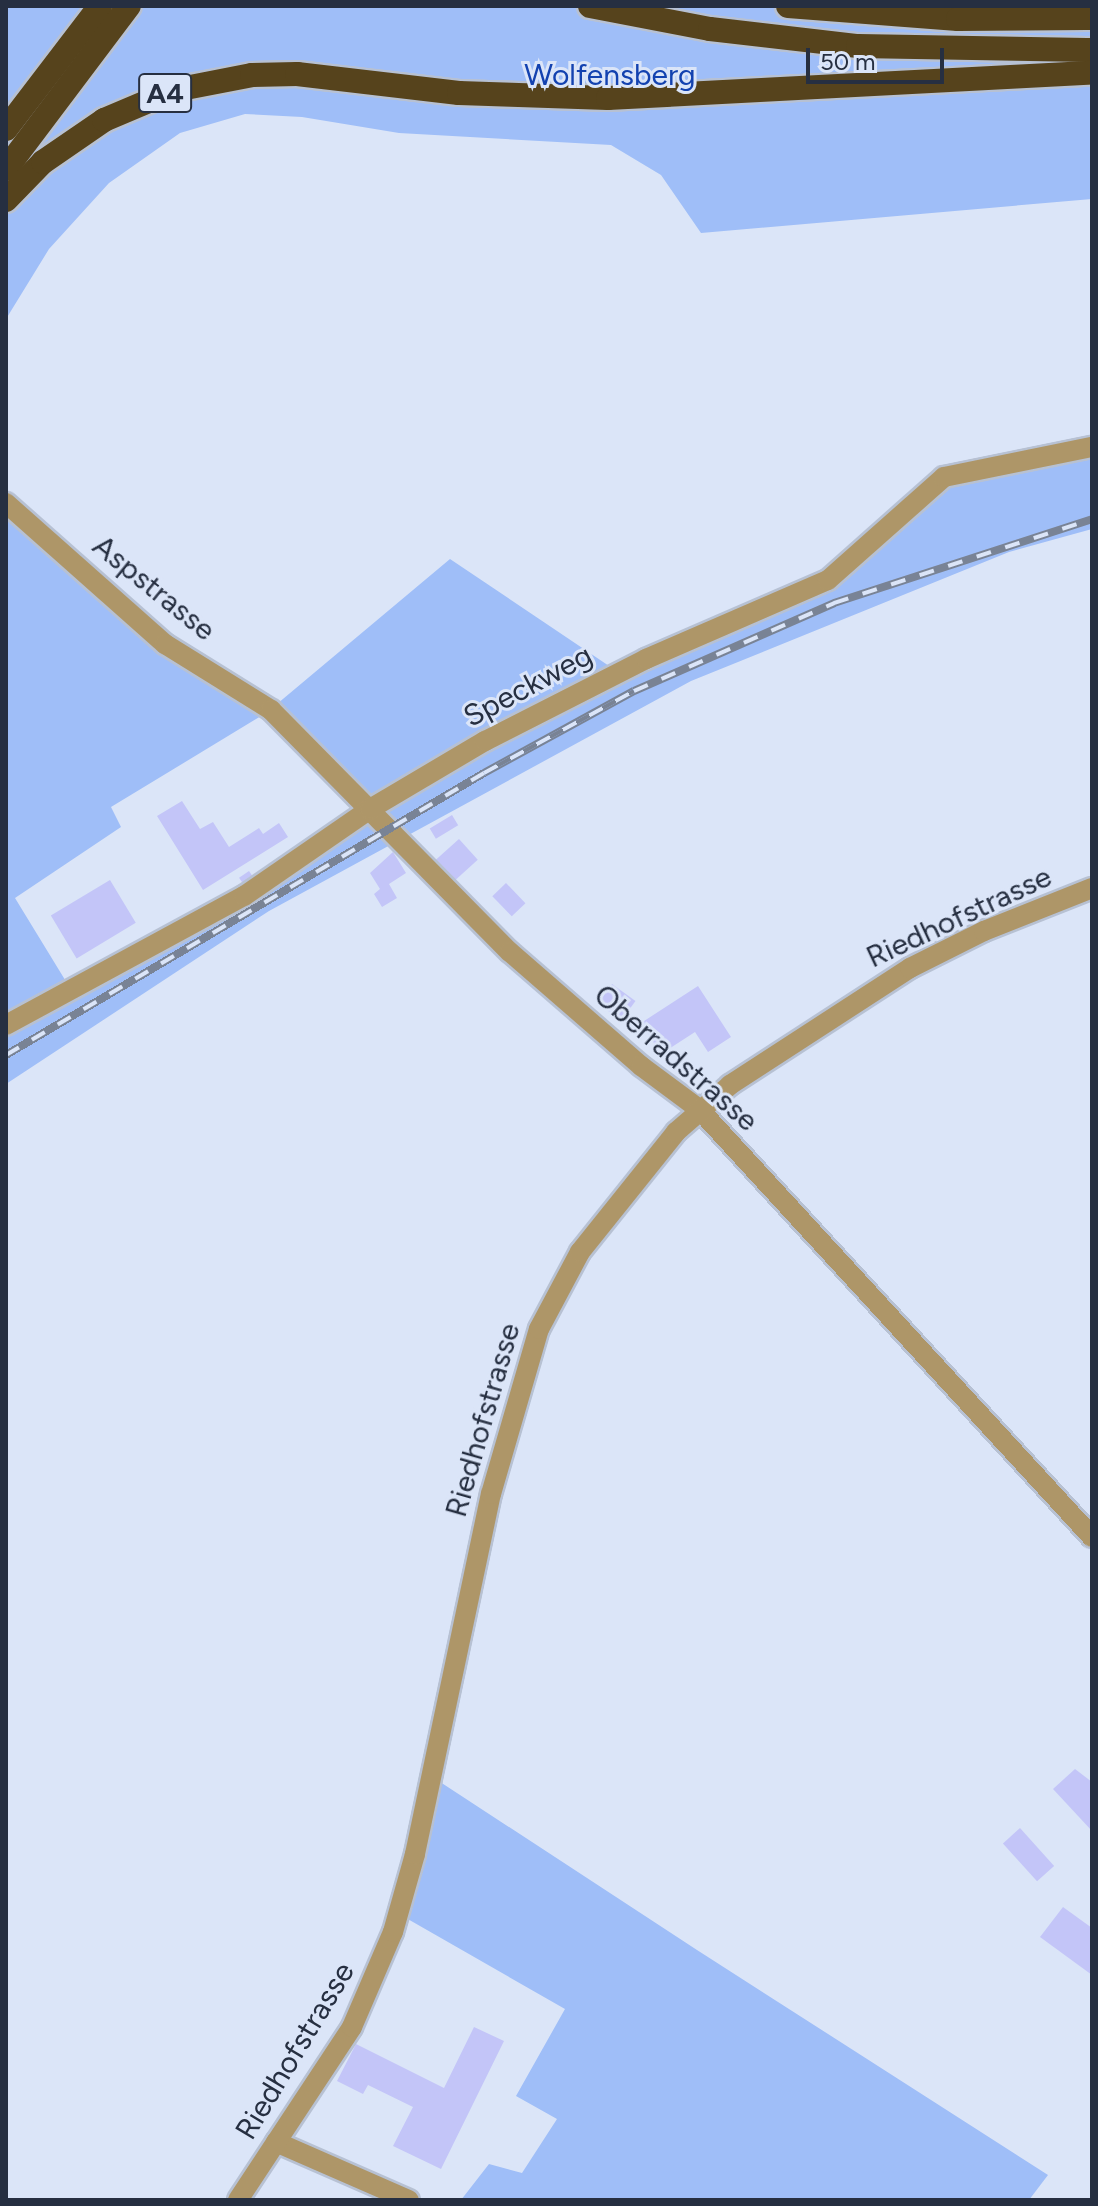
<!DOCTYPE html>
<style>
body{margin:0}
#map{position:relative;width:1098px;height:2206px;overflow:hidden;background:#dbe5f8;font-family:Figtree,sans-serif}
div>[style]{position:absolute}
.green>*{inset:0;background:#9fbef8}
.building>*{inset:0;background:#c3c5f8;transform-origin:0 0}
.roads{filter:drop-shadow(2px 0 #b7c1d3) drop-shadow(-2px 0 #b7c1d3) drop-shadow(0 2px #b7c1d3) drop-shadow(0 -2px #b7c1d3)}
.minor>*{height:20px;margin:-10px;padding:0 10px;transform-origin:10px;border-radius:10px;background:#ae9668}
.highway>*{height:24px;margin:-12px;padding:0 12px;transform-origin:12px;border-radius:12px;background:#56431c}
.rail>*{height:8px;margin-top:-4px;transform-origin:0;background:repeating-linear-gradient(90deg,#dbe5f8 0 15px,#798395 0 30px);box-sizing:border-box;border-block:2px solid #798395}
span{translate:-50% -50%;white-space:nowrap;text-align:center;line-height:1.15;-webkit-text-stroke:6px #dbe5f8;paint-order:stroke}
.shield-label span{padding:2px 6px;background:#dbe5f8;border:2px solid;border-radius:6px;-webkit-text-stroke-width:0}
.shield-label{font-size:28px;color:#262f41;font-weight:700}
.park-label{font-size:30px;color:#1342b0}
.street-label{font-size:30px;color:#262f41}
.frame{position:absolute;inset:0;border:8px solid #262f41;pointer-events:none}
.scale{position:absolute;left:806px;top:48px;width:138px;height:36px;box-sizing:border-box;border:4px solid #262f41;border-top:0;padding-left:10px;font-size:24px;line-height:28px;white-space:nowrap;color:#262f41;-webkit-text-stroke:6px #dbe5f8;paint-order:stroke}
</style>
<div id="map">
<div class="green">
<i style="clip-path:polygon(6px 6px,1092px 6px,1092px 199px,701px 233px,661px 175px,611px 145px,399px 133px,302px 117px,245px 114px,180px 133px,109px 183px,49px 249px,6px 319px)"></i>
<i style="clip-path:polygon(evenodd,1092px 447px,1092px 529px,1009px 552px,691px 681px,269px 911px,6px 1084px,6px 503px,99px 585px,271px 709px,450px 559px,618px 672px,804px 591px,929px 487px,1092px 447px,271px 710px,369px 809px,244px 896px,70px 988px,15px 898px,121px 827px,111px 807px,271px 710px)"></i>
<i style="clip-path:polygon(431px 1776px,697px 1950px,1048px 2175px,1029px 2200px,461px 2200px,489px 2164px,522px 2173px,557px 2119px,516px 2096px,565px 2009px,399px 1914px)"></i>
</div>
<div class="building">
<i style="clip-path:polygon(182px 801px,200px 829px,213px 822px,229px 847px,259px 828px,263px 834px,279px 823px,288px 837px,203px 890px,157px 816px)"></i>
<i style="left:452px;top:815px;width:12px;height:26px;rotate:59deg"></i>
<i style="left:459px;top:839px;width:28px;height:33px;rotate:48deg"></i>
<i style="clip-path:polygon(393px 852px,406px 873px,389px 884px,397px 898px,382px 907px,374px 894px,380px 889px,370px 873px)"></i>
<i style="left:249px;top:871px;width:7px;height:12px;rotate:56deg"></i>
<i style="left:110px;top:880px;width:50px;height:69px;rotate:59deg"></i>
<i style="left:506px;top:883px;width:28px;height:19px;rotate:46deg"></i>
<i style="left:612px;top:984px;width:29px;height:24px;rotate:36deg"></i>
<i style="clip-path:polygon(698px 986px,731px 1037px,708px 1052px,695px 1032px,661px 1054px,641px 1023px)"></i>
<i style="clip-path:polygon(1075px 1769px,1092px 1782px,1092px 1831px,1053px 1789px)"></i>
<i style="left:1020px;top:1828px;width:51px;height:23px;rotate:48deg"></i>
<i style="clip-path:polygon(1063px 1907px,1092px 1928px,1092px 1975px,1040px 1937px)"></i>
<i style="clip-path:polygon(474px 2027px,504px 2041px,441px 2169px,393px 2146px,413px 2107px,368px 2085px,363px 2094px,337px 2081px,356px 2044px,444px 2088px)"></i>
</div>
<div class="roads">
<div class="minor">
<i style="left:6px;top:503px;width:213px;rotate:41.6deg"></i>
<i style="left:165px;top:644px;width:125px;rotate:31.9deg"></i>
<i style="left:271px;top:710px;width:340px;rotate:45.4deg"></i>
<i style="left:510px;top:952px;width:174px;rotate:41deg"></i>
<i style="left:641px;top:1066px;width:72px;rotate:36.6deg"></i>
<i style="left:699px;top:1109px;width:581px;rotate:47.44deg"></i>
<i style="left:6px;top:1025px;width:271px;rotate:-28.5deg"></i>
<i style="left:244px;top:896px;width:153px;rotate:-34.6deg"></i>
<i style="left:370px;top:809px;width:134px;rotate:-30.6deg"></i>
<i style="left:485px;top:741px;width:181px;rotate:-27deg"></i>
<i style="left:646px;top:659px;width:198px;rotate:-23.5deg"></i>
<i style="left:828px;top:580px;width:155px;rotate:-41.6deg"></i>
<i style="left:944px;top:477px;width:151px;rotate:-11.5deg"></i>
<i style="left:276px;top:2142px;width:145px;rotate:23.6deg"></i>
<i style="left:238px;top:2200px;width:207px;rotate:-56.6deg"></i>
<i style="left:352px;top:2027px;width:103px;rotate:-66.7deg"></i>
<i style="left:393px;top:1932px;width:81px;rotate:-74.2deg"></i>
<i style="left:415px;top:1854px;width:368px;rotate:-78.1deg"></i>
<i style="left:491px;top:1494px;width:172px;rotate:-73.8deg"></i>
<i style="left:539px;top:1329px;width:87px;rotate:-62deg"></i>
<i style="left:580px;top:1252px;width:154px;rotate:-51.3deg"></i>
<i style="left:676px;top:1132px;width:72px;rotate:-41deg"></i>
<i style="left:730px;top:1085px;width:215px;rotate:-33deg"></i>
<i style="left:910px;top:968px;width:83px;rotate:-26.6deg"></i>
<i style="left:984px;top:931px;width:116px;rotate:-21.7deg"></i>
</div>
<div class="highway">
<i style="left:590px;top:6px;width:122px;rotate:10.9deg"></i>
<i style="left:710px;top:29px;width:149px;rotate:6.6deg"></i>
<i style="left:858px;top:46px;width:234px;rotate:1deg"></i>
<i style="left:788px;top:6px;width:170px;rotate:4.4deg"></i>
<i style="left:958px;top:19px;width:134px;rotate:-0.4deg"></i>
<i style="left:6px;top:129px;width:155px;rotate:-52.6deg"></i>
<i style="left:6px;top:169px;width:204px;rotate:-53deg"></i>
<i style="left:6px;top:200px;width:53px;rotate:-45.8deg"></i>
<i style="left:43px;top:162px;width:74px;rotate:-34.5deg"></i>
<i style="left:104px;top:120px;width:77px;rotate:-22.9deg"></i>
<i style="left:175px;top:90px;width:78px;rotate:-11deg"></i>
<i style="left:252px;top:75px;width:45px;rotate:-1.3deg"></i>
<i style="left:297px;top:74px;width:163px;rotate:6.7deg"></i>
<i style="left:459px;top:93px;width:149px;rotate:1.9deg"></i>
<i style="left:608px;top:98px;width:485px;rotate:-3deg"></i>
</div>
</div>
<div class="rail">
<i style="left:6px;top:1055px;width:555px;rotate:-30.54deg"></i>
<i style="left:484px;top:773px;width:171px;rotate:-28.7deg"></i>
<i style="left:634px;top:691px;width:219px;rotate:-23.7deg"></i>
<i style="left:834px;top:603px;width:271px;rotate:-18deg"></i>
</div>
<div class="shield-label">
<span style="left:165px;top:93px">A4</span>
</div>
<div class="park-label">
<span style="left:610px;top:75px">Wolfensberg</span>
</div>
<div class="street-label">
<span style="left:154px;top:588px;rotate:39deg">Aspstrasse</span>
<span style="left:528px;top:686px;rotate:-28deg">Speckweg</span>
<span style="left:959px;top:917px;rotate:-25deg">Riedhofstrasse</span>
<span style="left:676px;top:1058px;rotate:41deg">Oberradstrasse</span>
<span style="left:483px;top:1420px;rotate:-74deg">Riedhofstrasse</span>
<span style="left:295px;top:2051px;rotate:-59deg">Riedhofstrasse</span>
</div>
<div class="frame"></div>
<div class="scale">50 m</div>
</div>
